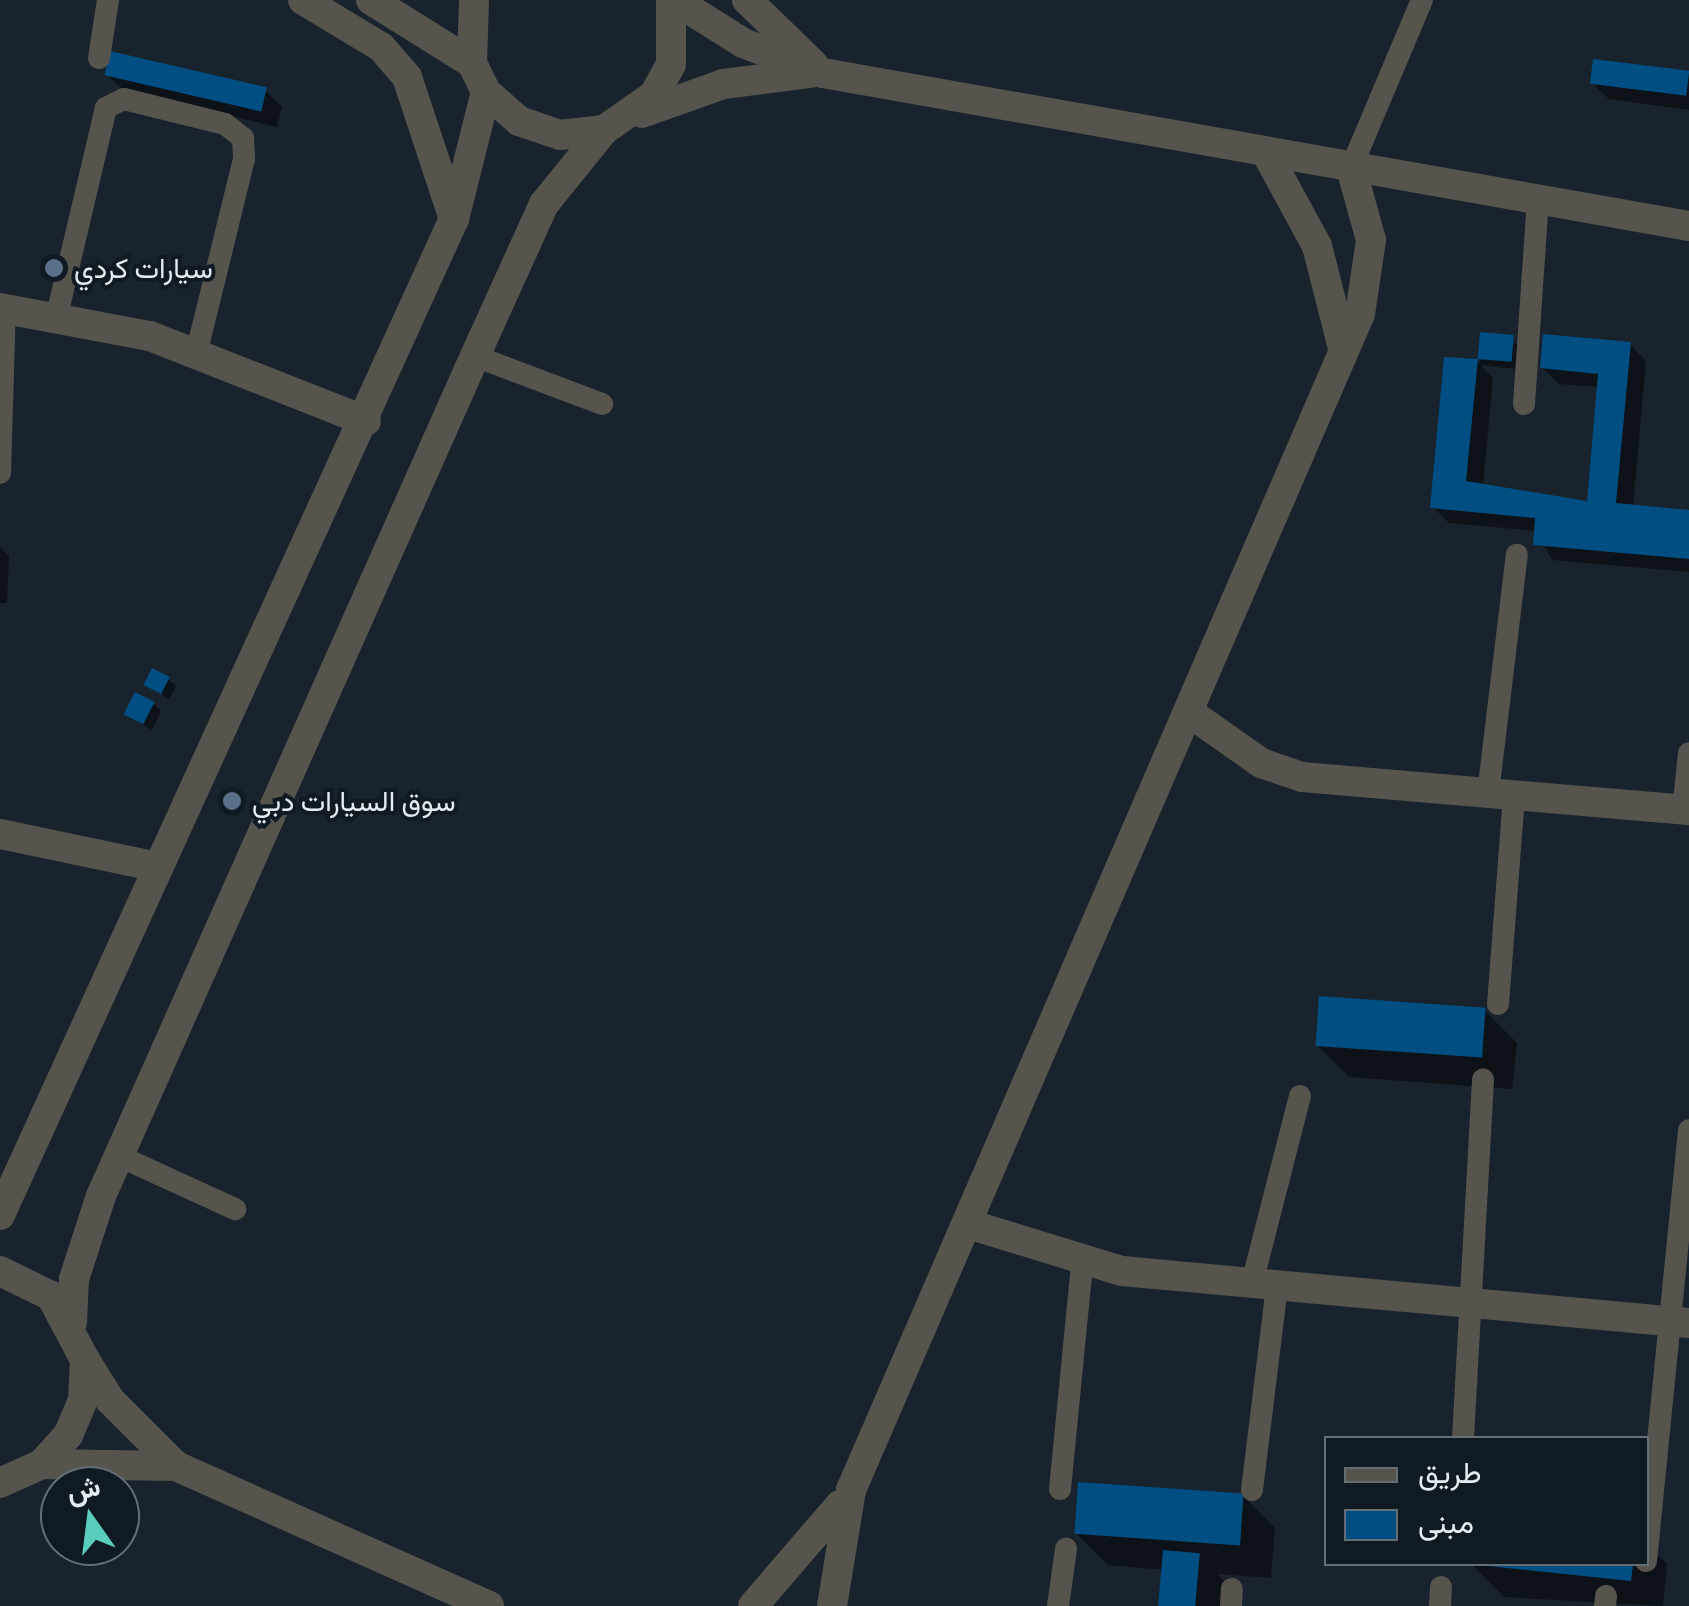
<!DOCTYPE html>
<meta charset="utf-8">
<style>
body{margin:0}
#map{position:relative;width:1689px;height:1606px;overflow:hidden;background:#18232d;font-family:Ubuntu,Vazirmatn,sans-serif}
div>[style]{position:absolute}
.shadow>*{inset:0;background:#0007}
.building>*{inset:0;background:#004e82;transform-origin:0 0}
.lane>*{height:22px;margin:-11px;padding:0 11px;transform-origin:11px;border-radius:11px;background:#57534d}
.street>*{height:30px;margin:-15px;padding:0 15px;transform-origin:15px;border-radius:15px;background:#57534d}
.dots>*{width:28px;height:28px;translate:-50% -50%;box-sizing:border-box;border:5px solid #0f1a23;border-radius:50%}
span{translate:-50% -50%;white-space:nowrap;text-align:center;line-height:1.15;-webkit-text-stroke:8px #0f1a23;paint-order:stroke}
.poi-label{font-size:28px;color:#e4ecf2}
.left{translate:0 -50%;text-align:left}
.legend{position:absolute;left:1324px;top:1436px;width:325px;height:130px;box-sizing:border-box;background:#0f1a23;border:2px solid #646e76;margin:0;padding:12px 18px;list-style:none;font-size:30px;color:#e4ecf2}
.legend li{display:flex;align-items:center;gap:20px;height:50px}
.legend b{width:50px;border:2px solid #646e76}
.north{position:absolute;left:40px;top:1466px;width:100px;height:100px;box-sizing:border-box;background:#0f1a23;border:2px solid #646e76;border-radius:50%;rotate:346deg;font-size:28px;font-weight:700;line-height:40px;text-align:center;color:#e4ecf2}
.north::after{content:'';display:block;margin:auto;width:35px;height:45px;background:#5acebd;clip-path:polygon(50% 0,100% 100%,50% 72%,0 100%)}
</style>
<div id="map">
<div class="shadow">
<i style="clip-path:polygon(106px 74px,265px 90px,282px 107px,277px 127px,123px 90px)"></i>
<i style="clip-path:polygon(1689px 74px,1689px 110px,1609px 99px,1592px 83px)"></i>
<i style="clip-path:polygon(1482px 334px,1520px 345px,1518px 369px,1480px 365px,1493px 378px,1483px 486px,1589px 504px,1599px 387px,1559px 384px,1542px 367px,1630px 344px,1646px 361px,1633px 507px,1689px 513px,1689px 572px,1552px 560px,1536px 531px,1449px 523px,1433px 507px,1446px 360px,1480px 362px)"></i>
<i style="clip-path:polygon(0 547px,9px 556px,7px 603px,0 603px)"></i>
<i style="clip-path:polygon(168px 679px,176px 686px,169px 699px,147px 684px)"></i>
<i style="clip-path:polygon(154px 704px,161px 711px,152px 730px,127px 715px)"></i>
<i style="clip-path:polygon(1485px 1011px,1517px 1043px,1512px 1089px,1349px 1077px,1317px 1045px)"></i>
<i style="clip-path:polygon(1243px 1496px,1275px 1528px,1271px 1578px,1217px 1574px,1231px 1587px,1229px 1606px,1160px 1606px,1164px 1570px,1108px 1565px,1076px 1533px)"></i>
<i style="clip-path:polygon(1646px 1544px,1667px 1564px,1663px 1606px,1504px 1597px,1472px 1565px,1646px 1564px)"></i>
</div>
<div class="building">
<i style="left:110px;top:51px;width:161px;height:25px;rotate:13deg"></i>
<i style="left:1593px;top:59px;width:97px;height:25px;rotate:7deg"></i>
<i style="left:1480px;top:332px;width:34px;height:27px;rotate:5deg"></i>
<i style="clip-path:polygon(1543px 334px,1631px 342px,1616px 503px,1689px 510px,1689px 559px,1533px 545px,1535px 518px,1430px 508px,1444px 357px,1478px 359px,1466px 481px,1587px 501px,1598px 374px,1540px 368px)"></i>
<i style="left:152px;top:668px;width:20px;height:19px;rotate:27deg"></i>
<i style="left:135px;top:692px;width:22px;height:25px;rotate:27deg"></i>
<i style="left:1319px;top:996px;width:167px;height:50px;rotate:4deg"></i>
<i style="left:1078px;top:1482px;width:166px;height:52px;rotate:4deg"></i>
<i style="left:1163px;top:1550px;width:37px;height:56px;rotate:5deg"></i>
<i style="clip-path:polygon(1468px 1564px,1633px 1564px,1631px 1581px)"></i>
</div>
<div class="lane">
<i style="left:99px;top:58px;width:59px;rotate:-81.2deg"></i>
<i style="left:1351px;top:168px;width:182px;rotate:-67.1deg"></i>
<i style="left:57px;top:315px;width:213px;rotate:-76.7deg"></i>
<i style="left:106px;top:108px;width:20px;rotate:-27deg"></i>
<i style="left:124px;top:99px;width:104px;rotate:13.9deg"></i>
<i style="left:225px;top:124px;width:23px;rotate:38deg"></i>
<i style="left:243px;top:138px;width:21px;rotate:87deg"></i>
<i style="left:244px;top:159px;width:198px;rotate:103.8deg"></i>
<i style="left:475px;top:356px;width:136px;rotate:20.7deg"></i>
<i style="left:1524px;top:404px;width:204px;rotate:-86.1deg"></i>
<i style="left:0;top:473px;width:165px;rotate:-88.3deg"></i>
<i style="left:1488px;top:793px;width:240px;rotate:-83.1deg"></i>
<i style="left:1683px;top:810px;width:57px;rotate:-84deg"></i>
<i style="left:1498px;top:1004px;width:210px;rotate:-85.6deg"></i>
<i style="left:119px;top:1156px;width:128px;rotate:24.6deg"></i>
<i style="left:1252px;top:1283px;width:193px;rotate:-75.6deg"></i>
<i style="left:1463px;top:1438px;width:359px;rotate:-86.8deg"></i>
<i style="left:1060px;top:1489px;width:226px;rotate:-84.4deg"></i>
<i style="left:1252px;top:1490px;width:206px;rotate:-83deg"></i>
<i style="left:1646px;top:1561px;width:433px;rotate:-84.3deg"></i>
<i style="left:1058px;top:1606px;width:58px;rotate:-82deg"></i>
<i style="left:1231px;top:1606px;width:17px;rotate:-87deg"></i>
<i style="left:1440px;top:1606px;width:19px;rotate:-87deg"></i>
<i style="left:1605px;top:1606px;width:10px;rotate:-84deg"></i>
</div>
<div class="street">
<i style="left:303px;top:0;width:91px;rotate:31.1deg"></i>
<i style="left:381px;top:47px;width:40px;rotate:49deg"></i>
<i style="left:407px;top:77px;width:150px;rotate:71.7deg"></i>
<i style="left:371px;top:0;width:119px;rotate:32deg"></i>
<i style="left:474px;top:0;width:63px;rotate:91.8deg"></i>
<i style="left:472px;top:63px;width:32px;rotate:64deg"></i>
<i style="left:486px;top:92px;width:44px;rotate:41.3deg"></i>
<i style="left:519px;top:121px;width:43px;rotate:18.9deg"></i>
<i style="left:560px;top:135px;width:44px;rotate:-6.5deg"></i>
<i style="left:604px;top:130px;width:61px;rotate:-35deg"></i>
<i style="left:654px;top:95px;width:35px;rotate:-61deg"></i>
<i style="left:671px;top:64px;width:64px;rotate:-90deg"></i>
<i style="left:675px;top:0;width:80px;rotate:32.3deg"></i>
<i style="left:743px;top:43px;width:85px;rotate:20.6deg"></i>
<i style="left:823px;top:73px;width:879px;rotate:10.02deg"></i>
<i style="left:747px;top:0;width:92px;rotate:44.1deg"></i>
<i style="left:642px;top:113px;width:86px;rotate:-19.7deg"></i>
<i style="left:723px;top:84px;width:88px;rotate:-7.2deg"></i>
<i style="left:1267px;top:154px;width:105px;rotate:61.5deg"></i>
<i style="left:1317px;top:246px;width:105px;rotate:75.7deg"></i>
<i style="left:0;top:308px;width:153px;rotate:10.6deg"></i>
<i style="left:150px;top:336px;width:232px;rotate:21.5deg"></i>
<i style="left:1193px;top:715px;width:83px;rotate:35.2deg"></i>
<i style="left:1261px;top:763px;width:43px;rotate:18.9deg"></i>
<i style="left:1302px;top:777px;width:388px;rotate:4.9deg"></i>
<i style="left:0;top:834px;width:156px;rotate:11.8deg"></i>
<i style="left:0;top:1215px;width:1095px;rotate:-65.5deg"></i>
<i style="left:454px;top:219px;width:131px;rotate:-75.9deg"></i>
<i style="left:968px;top:1224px;width:161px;rotate:17deg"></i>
<i style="left:1122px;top:1271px;width:569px;rotate:5.24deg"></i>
<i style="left:0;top:1271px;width:57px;rotate:26.1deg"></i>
<i style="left:51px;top:1296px;width:72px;rotate:62deg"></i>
<i style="left:85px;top:1360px;width:40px;rotate:92.9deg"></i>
<i style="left:83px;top:1400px;width:38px;rotate:113deg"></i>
<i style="left:68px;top:1435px;width:39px;rotate:132deg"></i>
<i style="left:42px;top:1464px;width:46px;rotate:155.7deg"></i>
<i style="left:72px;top:1322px;width:43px;rotate:-87.3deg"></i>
<i style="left:74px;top:1279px;width:87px;rotate:-72deg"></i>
<i style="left:101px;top:1196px;width:919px;rotate:-66deg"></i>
<i style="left:475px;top:356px;width:167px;rotate:-65.6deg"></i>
<i style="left:544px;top:204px;width:95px;rotate:-51deg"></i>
<i style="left:85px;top:1360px;width:47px;rotate:58deg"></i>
<i style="left:110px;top:1400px;width:93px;rotate:45deg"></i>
<i style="left:42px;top:1464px;width:134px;rotate:0.9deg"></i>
<i style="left:176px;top:1466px;width:343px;rotate:24.1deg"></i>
<i style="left:753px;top:1606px;width:133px;rotate:-49.3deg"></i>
<i style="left:832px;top:1606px;width:118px;rotate:-80.7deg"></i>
<i style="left:851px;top:1490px;width:1281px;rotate:-66.6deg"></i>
<i style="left:1360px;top:314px;width:75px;rotate:-81.5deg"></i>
<i style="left:1371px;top:240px;width:75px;rotate:-105.5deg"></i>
</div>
<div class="dots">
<i style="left:54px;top:268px;background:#5c6f8a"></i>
<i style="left:232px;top:801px;background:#5c6f8a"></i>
</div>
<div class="poi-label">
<span class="left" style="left:74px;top:268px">سيارات كردي</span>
<span class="left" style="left:252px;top:801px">سوق السيارات دبي</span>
</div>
<ul class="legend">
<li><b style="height:12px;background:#57534d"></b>طريق</li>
<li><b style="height:28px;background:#004e82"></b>مبنى</li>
</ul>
<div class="north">ش</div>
</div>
